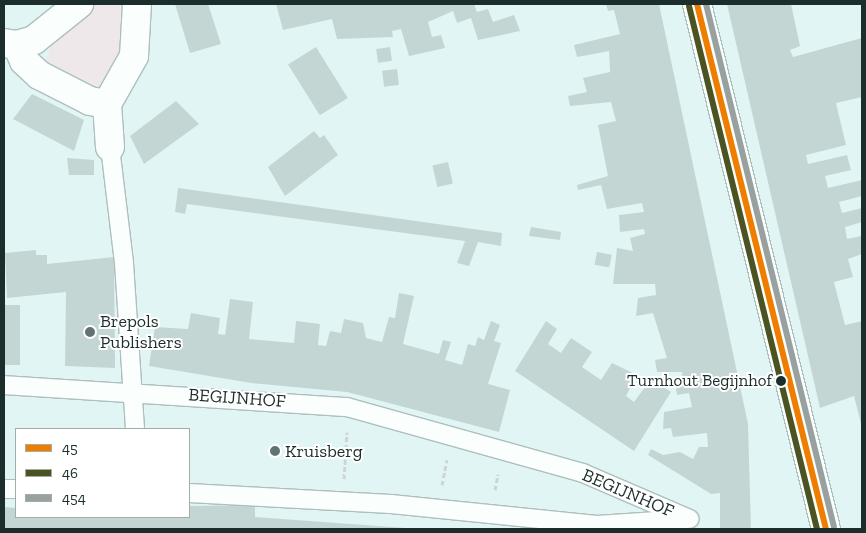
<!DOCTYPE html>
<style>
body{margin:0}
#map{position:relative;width:866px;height:533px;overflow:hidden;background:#e1f6f4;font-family:"Zilla Slab",serif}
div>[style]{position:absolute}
.green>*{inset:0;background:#eee8eb}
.building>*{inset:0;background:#c4d6d4;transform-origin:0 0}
.path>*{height:3px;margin-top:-1.5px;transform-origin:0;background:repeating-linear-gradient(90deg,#cfd5d5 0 5px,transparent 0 7.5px)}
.roads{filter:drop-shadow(1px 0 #adbfbd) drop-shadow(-1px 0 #adbfbd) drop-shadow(0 1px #adbfbd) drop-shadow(0 -1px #adbfbd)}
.lane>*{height:18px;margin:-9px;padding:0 9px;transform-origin:9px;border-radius:9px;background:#fafefd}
.street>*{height:28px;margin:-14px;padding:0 14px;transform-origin:14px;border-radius:14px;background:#fafefd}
.bus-1>*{height:6px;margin:-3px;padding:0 3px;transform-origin:3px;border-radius:3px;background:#ef7d00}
.bus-2>*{height:6px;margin:-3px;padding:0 3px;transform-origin:3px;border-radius:3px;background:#4a5321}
.bus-3>*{height:6px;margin:-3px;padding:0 3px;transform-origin:3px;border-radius:3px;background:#99a1a0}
.dots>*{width:14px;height:14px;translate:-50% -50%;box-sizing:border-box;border:2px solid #fff;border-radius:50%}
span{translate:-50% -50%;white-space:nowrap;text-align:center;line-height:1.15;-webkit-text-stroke:4px #fff;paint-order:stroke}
.bus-label{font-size:17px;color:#1c2e2c}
.right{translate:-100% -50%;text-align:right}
.poi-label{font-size:18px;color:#1c2e2c}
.left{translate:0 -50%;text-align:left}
.street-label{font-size:18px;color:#1c2e2c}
.frame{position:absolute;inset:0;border:5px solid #1c2e2c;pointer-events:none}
.legend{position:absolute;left:15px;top:428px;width:175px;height:90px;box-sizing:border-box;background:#fff;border:1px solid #a4abab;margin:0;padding:6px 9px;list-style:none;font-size:15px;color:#1c2e2c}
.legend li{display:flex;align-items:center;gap:10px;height:25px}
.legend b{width:25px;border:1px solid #a4abab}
</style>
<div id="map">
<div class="green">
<i style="clip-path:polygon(92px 4px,120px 4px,124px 40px,119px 61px,95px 97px,42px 71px,54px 38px)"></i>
</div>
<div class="building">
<i style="clip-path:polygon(175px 4px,208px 4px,221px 44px,190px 53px)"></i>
<i style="clip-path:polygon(276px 4px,474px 4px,477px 12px,488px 9px,493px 22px,514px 15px,520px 31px,478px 40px,471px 18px,457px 23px,453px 11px,428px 22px,432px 37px,441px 35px,445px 48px,409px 56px,401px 29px,392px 31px,393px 37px,337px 39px,332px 19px,283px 30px)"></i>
<i style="clip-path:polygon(606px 4px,659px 4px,748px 424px,751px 529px,720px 529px,720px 493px,711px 494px,648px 455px,651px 449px,663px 455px,680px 452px,693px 459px,699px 447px,708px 447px,707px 433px,673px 437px,671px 428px,663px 429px,664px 412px,692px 407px,689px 393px,677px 395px,675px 383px,683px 382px,682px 372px,657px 372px,655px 360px,667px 358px,653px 313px,636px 316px,638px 298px,656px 295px,655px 284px,613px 284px,617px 248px,633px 251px,630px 238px,645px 234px,644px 229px,620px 232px,619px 215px,644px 212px,642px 203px,607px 209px,601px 185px,578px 190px,577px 185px,608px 176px,598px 125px,616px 121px,611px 102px,570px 106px,568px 96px,587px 92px,583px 78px,610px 72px,609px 51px,577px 57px,574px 45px,620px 34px,614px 10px,608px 11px)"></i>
<i style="clip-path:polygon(727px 4px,791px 4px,800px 46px,790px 50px,793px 57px,862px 38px,862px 97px,836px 103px,846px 145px,806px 155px,808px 164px,847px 155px,851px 170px,825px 176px,828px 188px,862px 180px,862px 196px,839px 202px,842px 213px,862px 208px,862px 222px,845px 227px,847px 239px,861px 236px,862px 254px,848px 259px,853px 277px,834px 282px,845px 325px,862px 321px,862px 428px,854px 396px,820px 408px)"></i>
<i style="left:316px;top:47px;width:60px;height:33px;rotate:58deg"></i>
<i style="left:390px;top:47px;width:14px;height:14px;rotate:82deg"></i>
<i style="left:397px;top:69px;width:16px;height:15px;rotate:83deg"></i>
<i style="clip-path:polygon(32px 94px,84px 120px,74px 151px,13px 119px)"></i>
<i style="clip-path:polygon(176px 101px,199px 124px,144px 164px,130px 136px)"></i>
<i style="clip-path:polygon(314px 131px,320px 138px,324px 135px,338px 155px,285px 196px,268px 167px)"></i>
<i style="clip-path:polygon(67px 158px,94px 160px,94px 175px,69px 175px)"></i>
<i style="left:448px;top:162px;width:22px;height:16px;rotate:77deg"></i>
<i style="clip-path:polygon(178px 188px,502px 233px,501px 246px,478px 242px,469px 266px,457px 263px,465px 241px,187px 204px,185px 214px,175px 212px)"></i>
<i style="clip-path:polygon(531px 227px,561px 232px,560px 240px,529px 236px)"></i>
<i style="clip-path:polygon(36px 250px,36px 255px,47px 255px,47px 264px,114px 257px,115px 368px,65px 366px,66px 292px,7px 298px,5px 253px)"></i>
<i style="left:597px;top:252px;width:15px;height:13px;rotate:11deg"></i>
<i style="clip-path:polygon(399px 293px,414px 296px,403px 344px,439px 354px,443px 340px,451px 342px,445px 360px,462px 365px,468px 344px,475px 346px,478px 337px,484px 340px,491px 321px,500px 325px,494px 341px,501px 343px,488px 384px,510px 390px,499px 432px,347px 392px,251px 383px,149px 366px,155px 327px,188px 329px,191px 313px,220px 318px,218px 334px,225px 335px,230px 299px,253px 302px,249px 339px,294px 343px,296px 321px,320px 324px,318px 345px,326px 346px,330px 331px,341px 333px,344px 319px,363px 323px,366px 338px,382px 342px,389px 317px,395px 318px)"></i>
<i style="left:4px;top:305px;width:16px;height:60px"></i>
<i style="clip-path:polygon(546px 321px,557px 329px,548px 344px,561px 353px,571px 338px,592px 352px,582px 367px,601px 380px,612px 363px,637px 375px,626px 396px,634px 402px,651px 379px,671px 392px,634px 451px,515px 371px)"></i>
<i style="clip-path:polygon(255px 505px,255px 517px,419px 529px,4px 529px,4px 507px,16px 508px,16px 517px,189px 517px,189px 506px)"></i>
</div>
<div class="path">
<i style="left:344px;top:479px;width:47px;rotate:-86.3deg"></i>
<i style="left:442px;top:485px;width:26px;rotate:-79deg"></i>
<i style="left:495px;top:490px;width:16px;rotate:-79deg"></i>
</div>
<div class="roads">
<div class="lane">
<i style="left:110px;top:147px;width:117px;rotate:83.1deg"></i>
<i style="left:124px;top:263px;width:166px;rotate:86.2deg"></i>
<i style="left:4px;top:385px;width:344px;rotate:3.7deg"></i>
<i style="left:347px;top:407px;width:245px;rotate:15.6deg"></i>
<i style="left:583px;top:473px;width:116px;rotate:23.3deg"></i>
<i style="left:4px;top:489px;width:12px"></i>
<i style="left:189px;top:493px;width:202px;rotate:3.1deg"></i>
<i style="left:391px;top:504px;width:207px;rotate:5.8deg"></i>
<i style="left:597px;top:525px;width:90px;rotate:-3.8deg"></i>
</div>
<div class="street">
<i style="left:697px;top:4px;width:541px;rotate:76.2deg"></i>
<i style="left:4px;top:43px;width:13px;rotate:9deg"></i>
<i style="left:17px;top:45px;width:18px;rotate:-16deg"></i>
<i style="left:34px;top:40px;width:58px;rotate:-38.7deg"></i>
<i style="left:17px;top:45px;width:17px;rotate:66deg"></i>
<i style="left:24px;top:61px;width:21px;rotate:43deg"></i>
<i style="left:39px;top:75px;width:57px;rotate:27deg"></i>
<i style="left:90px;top:101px;width:17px;rotate:10deg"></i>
<i style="left:110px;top:147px;width:43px;rotate:-94deg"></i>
<i style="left:107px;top:104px;width:55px;rotate:-60.6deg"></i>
<i style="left:134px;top:56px;width:52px;rotate:-86.7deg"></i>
</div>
</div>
<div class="bus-1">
<i style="left:697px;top:4px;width:541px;rotate:76.2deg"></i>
</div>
<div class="bus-2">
<i style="left:689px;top:6px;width:538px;rotate:76.25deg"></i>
</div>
<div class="bus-3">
<i style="left:706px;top:4px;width:538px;rotate:76.25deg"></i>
</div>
<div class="dots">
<i style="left:90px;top:332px;background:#617472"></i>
<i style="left:781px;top:381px;background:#1c2e2c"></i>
<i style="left:275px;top:451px;background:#617472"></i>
</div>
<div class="bus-label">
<span class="right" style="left:772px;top:381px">Turnhout Begijnhof</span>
</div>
<div class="poi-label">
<span class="left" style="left:100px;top:332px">Brepols<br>Publishers</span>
<span class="left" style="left:285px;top:451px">Kruisberg</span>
</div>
<div class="street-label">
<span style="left:237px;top:398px;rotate:4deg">BEGIJNHOF</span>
<span style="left:628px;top:493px;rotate:23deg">BEGIJNHOF</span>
</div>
<div class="frame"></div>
<ul class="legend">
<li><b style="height:6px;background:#ef7d00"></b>45</li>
<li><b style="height:6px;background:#4a5321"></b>46</li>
<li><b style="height:6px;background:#99a1a0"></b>454</li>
</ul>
</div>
